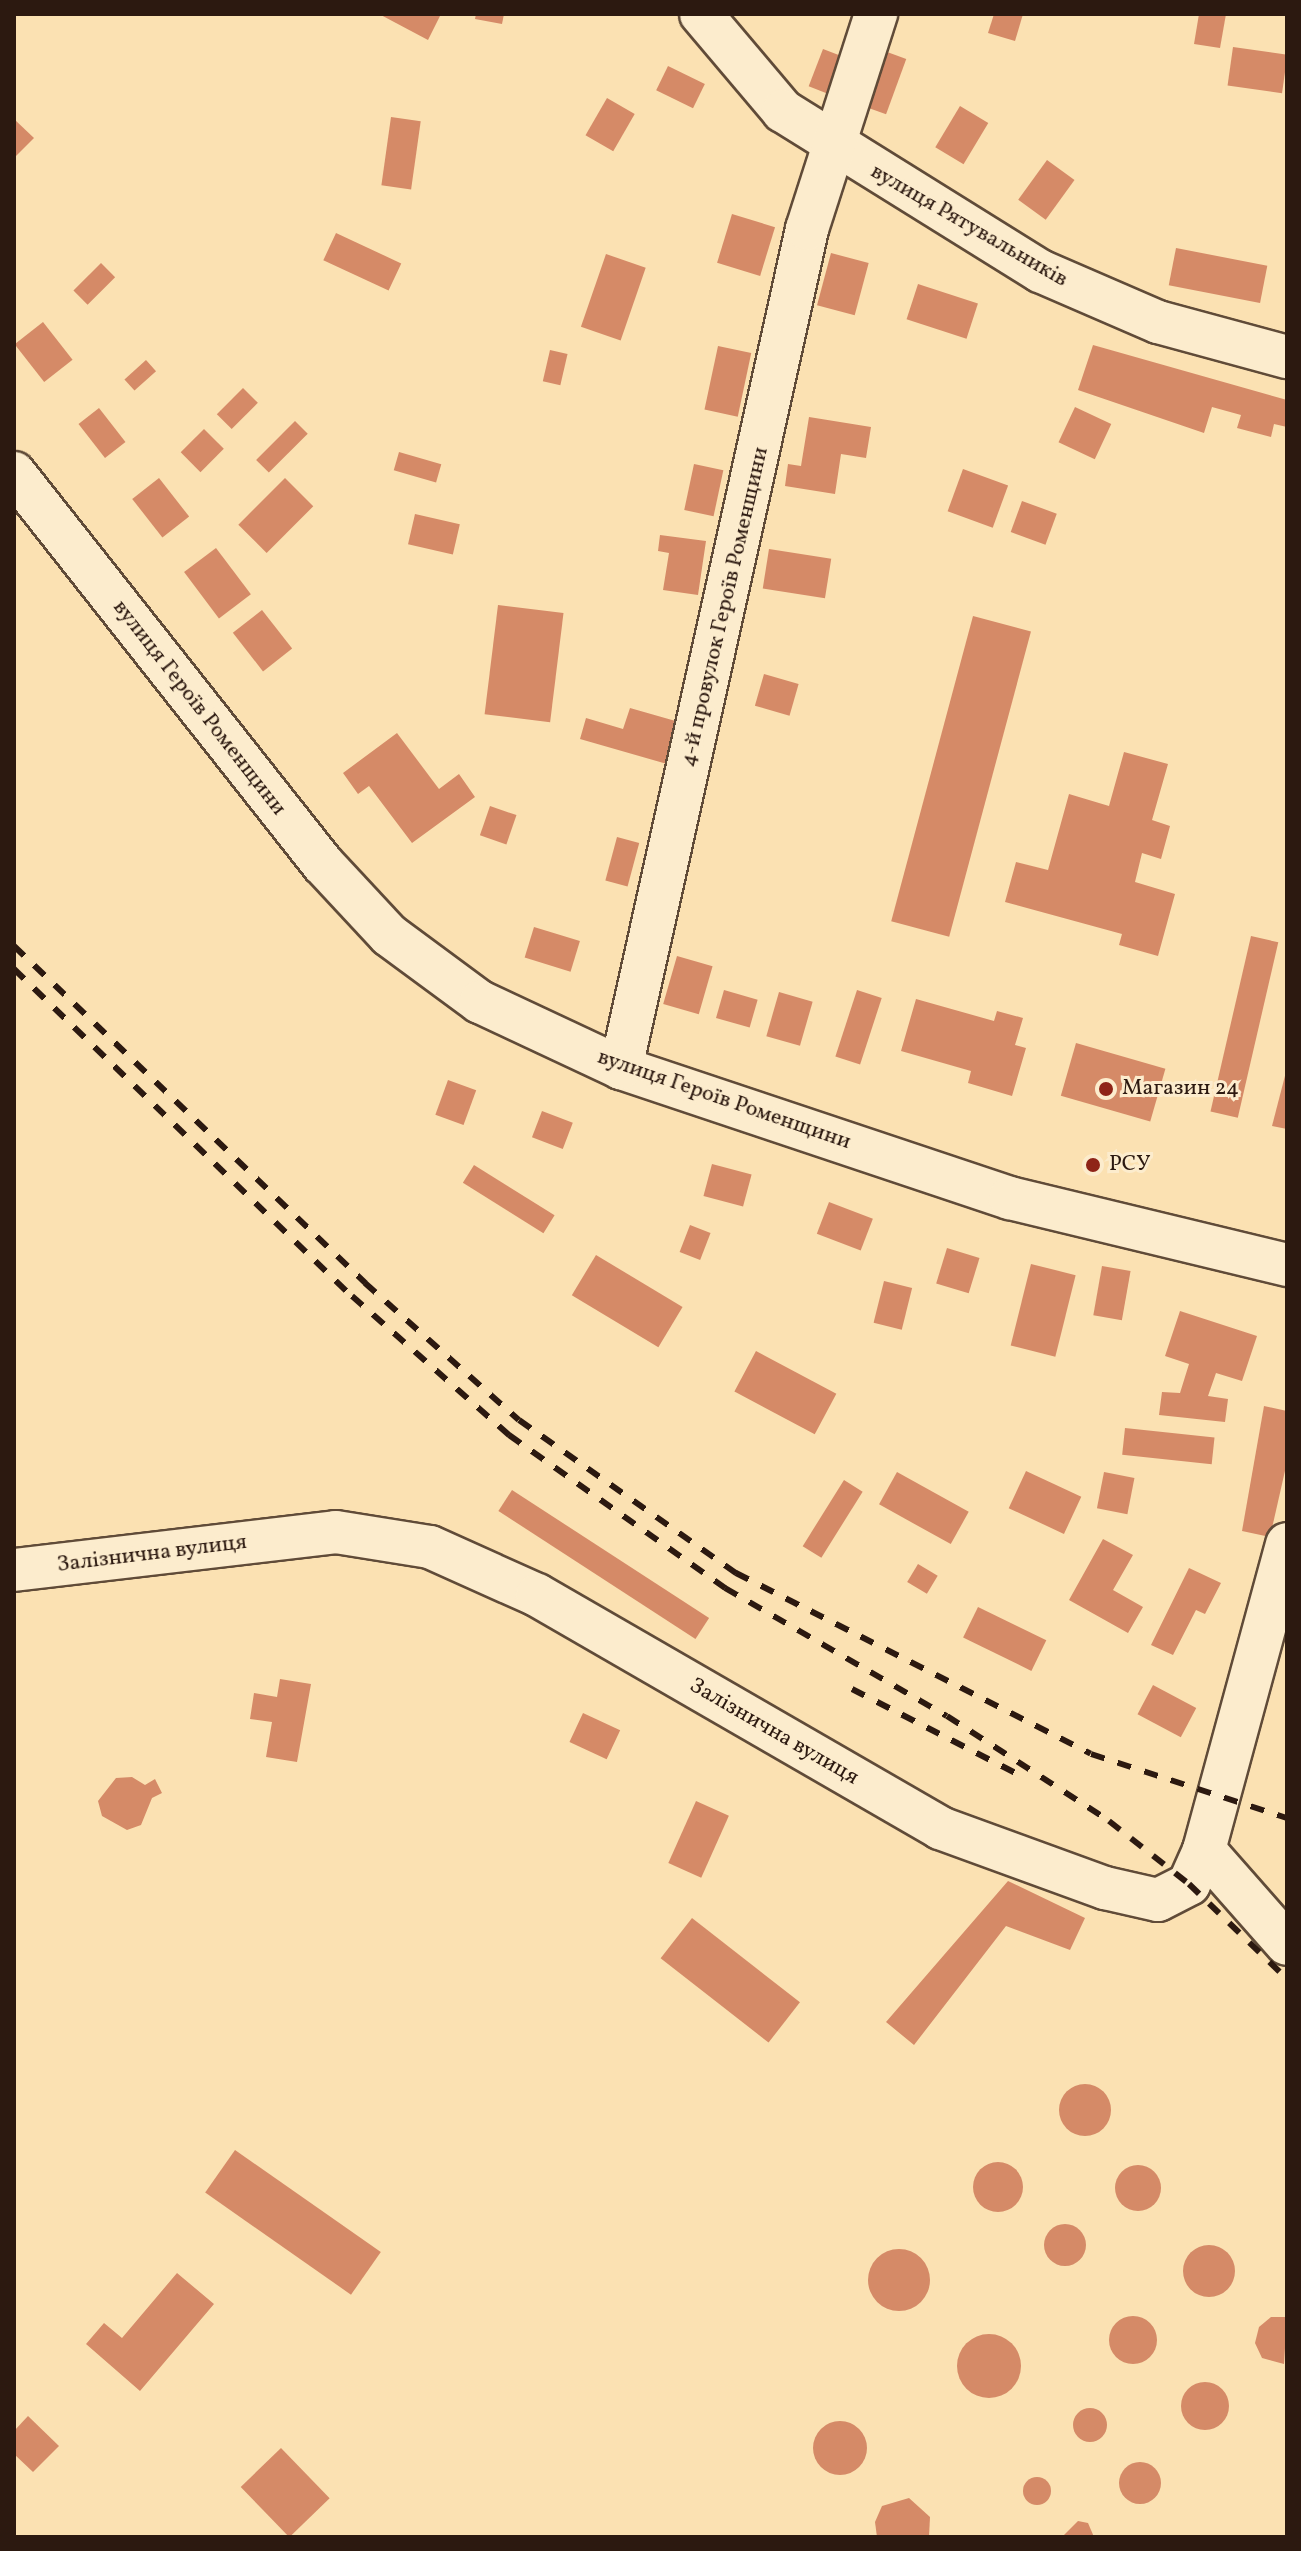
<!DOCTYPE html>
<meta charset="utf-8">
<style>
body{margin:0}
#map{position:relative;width:1301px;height:2551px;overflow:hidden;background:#fbe1b2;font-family:Vollkorn,serif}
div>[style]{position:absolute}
.building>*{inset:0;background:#d58a67;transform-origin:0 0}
.round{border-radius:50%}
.roads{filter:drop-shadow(2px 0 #604b38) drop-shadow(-2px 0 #604b38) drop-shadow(0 2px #604b38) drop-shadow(0 -2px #604b38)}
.minor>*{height:42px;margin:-21px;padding:0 21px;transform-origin:21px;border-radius:21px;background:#fceccd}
.rail>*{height:6px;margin-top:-3px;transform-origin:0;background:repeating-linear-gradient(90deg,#2c1910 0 14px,transparent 0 28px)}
.dots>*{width:22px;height:22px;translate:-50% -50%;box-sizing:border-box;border:4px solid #fceccd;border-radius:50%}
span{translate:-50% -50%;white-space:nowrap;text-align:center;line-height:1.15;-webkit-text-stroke:6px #fceccd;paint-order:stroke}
.street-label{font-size:22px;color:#2c1910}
.poi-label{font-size:22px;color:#2c1910}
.left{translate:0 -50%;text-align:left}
.frame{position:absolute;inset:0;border:16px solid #2c1910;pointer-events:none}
</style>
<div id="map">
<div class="building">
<i style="clip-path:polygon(379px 14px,441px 14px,428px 40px)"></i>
<i style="clip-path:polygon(476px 14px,504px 14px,502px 24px,475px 19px)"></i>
<i style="clip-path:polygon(994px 14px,1023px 14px,1015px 41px,988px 33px)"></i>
<i style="clip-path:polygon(1199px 14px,1226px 14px,1220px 48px,1194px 44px)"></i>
<i style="left:1233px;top:47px;width:55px;height:39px;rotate:8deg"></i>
<i style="left:823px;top:49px;width:28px;height:40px;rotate:21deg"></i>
<i style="left:879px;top:49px;width:29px;height:59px;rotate:20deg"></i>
<i style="left:668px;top:66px;width:41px;height:27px;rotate:26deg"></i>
<i style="left:607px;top:98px;width:32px;height:43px;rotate:30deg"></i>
<i style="left:960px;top:106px;width:33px;height:48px;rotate:31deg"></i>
<i style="left:391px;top:117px;width:30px;height:69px;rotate:8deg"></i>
<i style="clip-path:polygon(14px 119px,34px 138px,14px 158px)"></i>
<i style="left:1047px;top:160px;width:34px;height:49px;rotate:36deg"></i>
<i style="left:732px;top:214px;width:45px;height:51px;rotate:17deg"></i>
<i style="left:336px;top:233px;width:72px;height:30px;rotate:25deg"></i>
<i style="left:1176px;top:248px;width:93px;height:38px;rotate:11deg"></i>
<i style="left:831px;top:253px;width:39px;height:54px;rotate:15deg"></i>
<i style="left:606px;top:254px;width:42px;height:77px;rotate:19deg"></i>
<i style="left:101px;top:263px;width:20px;height:39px;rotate:45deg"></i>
<i style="left:918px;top:284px;width:63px;height:37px;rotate:18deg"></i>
<i style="left:43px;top:322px;width:48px;height:36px;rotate:52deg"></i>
<i style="clip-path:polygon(1093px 345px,1287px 400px,1287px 427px,1274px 424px,1271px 437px,1237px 428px,1241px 415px,1212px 407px,1204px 433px,1078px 390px)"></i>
<i style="left:718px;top:346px;width:34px;height:65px;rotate:12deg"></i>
<i style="left:550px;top:350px;width:18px;height:32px;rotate:13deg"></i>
<i style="left:146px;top:360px;width:15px;height:29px;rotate:48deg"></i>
<i style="left:243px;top:388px;width:21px;height:37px;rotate:45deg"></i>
<i style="left:1075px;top:407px;width:40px;height:39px;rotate:25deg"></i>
<i style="left:99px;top:408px;width:43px;height:26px;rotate:52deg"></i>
<i style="clip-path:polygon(809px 417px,871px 427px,866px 458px,841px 454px,835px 494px,785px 486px,788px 464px,801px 466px)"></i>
<i style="left:295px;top:421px;width:18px;height:55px;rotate:45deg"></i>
<i style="left:204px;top:429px;width:28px;height:33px;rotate:45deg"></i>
<i style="left:399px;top:452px;width:44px;height:19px;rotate:16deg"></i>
<i style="left:694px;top:464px;width:30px;height:47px;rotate:12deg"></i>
<i style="left:963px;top:469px;width:48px;height:45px;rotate:20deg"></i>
<i style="left:159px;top:478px;width:49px;height:34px;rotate:52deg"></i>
<i style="left:285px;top:478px;width:40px;height:66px;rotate:45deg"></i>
<i style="left:1022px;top:501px;width:37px;height:33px;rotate:20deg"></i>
<i style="left:415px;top:514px;width:46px;height:31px;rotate:13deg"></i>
<i style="clip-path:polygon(660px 535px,706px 541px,698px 595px,663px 590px,669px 553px,658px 551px)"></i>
<i style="left:216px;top:548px;width:58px;height:40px;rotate:53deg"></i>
<i style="left:769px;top:549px;width:63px;height:40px;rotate:9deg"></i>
<i style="left:498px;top:605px;width:66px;height:110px;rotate:7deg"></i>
<i style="left:262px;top:610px;width:49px;height:37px;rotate:52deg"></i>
<i style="left:973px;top:616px;width:60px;height:316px;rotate:15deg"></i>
<i style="left:764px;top:674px;width:36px;height:33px;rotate:16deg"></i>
<i style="clip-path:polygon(630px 708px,679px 722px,667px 764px,580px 739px,586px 718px,623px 729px)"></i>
<i style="clip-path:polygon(397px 733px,439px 789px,459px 774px,475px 797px,412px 843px,369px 786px,358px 794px,343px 773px)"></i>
<i style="clip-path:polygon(1124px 752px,1168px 764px,1152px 820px,1170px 826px,1161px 859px,1142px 853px,1135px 882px,1175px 894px,1158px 956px,1119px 945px,1122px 934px,1005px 902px,1016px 862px,1048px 870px,1069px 794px,1109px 806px)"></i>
<i style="left:490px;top:806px;width:28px;height:31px;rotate:19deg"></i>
<i style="left:617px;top:837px;width:23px;height:45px;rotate:15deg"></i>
<i style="left:534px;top:927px;width:48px;height:32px;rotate:17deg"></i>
<i style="left:1251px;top:936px;width:28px;height:180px;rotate:13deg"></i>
<i style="left:677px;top:956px;width:37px;height:50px;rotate:16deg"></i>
<i style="left:724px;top:990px;width:35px;height:29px;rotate:16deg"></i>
<i style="left:857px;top:990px;width:26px;height:70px;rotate:18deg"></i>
<i style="left:779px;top:992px;width:35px;height:46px;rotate:16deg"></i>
<i style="clip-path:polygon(916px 999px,994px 1021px,997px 1011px,1023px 1018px,1015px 1045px,1026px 1048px,1012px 1096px,968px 1083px,971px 1071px,901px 1051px)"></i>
<i style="left:1076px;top:1043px;width:93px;height:55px;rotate:16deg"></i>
<i style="clip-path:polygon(1287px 1068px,1287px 1129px,1272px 1126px)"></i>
<i style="left:448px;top:1080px;width:30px;height:37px;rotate:20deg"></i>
<i style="left:542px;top:1111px;width:33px;height:28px;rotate:21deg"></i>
<i style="left:712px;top:1164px;width:41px;height:33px;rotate:15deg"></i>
<i style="left:474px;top:1165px;width:95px;height:21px;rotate:32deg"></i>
<i style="left:829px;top:1202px;width:47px;height:34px;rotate:21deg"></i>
<i style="left:690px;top:1225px;width:22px;height:29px;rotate:21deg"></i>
<i style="left:947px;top:1248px;width:34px;height:37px;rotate:17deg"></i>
<i style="left:596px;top:1255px;width:101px;height:47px;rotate:31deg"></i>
<i style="left:1031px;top:1264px;width:46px;height:84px;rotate:14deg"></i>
<i style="left:1102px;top:1266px;width:29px;height:50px;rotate:10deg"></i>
<i style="left:884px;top:1281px;width:29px;height:43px;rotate:14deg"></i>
<i style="clip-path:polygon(1180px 1311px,1257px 1336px,1242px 1381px,1216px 1373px,1208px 1396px,1228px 1399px,1225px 1422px,1159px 1415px,1162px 1392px,1180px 1393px,1189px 1364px,1165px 1356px)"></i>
<i style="left:756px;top:1351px;width:91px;height:46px;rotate:28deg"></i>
<i style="clip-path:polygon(1264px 1406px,1287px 1411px,1287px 1462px,1270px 1537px,1242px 1531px)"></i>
<i style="left:1125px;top:1428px;width:90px;height:27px;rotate:6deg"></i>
<i style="left:1026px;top:1471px;width:61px;height:41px;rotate:25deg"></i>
<i style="left:897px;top:1472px;width:82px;height:37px;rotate:29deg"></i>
<i style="left:1104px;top:1472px;width:31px;height:37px;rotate:11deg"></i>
<i style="left:844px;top:1480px;width:22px;height:78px;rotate:32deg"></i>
<i style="left:512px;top:1490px;width:235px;height:25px;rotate:33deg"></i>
<i style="clip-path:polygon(1103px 1539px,1133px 1555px,1113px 1590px,1143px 1607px,1128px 1633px,1069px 1600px)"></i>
<i style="left:918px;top:1564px;width:23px;height:21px;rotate:31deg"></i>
<i style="clip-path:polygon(1189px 1568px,1221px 1583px,1205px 1614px,1196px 1610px,1173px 1655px,1151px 1645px)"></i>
<i style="left:978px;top:1607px;width:76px;height:34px;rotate:26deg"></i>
<i style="clip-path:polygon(280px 1679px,311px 1684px,297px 1762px,266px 1757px,272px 1722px,250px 1719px,254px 1693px,277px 1697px)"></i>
<i style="left:1153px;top:1685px;width:49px;height:33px;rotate:28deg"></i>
<i style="left:583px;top:1713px;width:41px;height:32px;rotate:25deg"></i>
<i style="clip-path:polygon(132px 1777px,145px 1785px,155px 1779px,162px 1793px,152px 1798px,141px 1825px,127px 1830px,102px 1816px,98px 1801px,116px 1778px)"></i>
<i style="left:696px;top:1801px;width:36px;height:68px;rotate:24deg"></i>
<i style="clip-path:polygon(1008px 1881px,1085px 1918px,1070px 1950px,1006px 1926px,914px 2045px,886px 2022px)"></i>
<i style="left:692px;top:1918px;width:137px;height:51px;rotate:38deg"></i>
<i class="round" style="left:1059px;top:2084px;width:52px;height:52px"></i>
<i style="left:235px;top:2150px;width:178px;height:52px;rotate:35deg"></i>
<i class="round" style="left:973px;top:2162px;width:50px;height:50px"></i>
<i class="round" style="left:1115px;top:2165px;width:46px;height:46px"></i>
<i class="round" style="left:1044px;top:2224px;width:42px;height:42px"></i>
<i class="round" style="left:1183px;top:2245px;width:52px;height:52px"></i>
<i class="round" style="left:868px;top:2249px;width:62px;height:62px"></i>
<i style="clip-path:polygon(177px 2273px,214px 2304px,140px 2391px,86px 2344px,104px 2323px,122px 2338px)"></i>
<i class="round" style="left:1109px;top:2316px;width:48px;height:48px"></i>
<i style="clip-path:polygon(1271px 2317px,1287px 2317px,1284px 2364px,1262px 2358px,1255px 2343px,1259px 2327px)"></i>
<i class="round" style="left:957px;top:2334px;width:64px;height:64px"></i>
<i class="round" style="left:1181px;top:2382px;width:48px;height:48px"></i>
<i class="round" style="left:1073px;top:2408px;width:34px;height:34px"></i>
<i style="clip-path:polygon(28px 2416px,59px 2446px,33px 2472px,14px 2454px,14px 2431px)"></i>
<i class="round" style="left:813px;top:2421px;width:54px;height:54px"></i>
<i style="left:281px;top:2448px;width:70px;height:56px;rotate:46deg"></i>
<i class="round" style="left:1119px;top:2462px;width:42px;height:42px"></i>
<i class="round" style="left:1023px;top:2477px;width:28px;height:28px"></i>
<i style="clip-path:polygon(909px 2498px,930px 2517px,929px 2537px,877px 2537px,875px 2522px,882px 2506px)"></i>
<i style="clip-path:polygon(1078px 2521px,1088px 2523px,1094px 2537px,1062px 2537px)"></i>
</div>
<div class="roads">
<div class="minor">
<i style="left:701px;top:14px;width:127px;rotate:49.8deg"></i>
<i style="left:783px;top:111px;width:303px;rotate:31.9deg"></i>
<i style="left:1040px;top:271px;width:129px;rotate:23.4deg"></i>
<i style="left:1158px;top:322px;width:134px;rotate:15.2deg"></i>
<i style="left:14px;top:473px;width:498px;rotate:51.7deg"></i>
<i style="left:323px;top:864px;width:97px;rotate:47.1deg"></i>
<i style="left:389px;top:935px;width:113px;rotate:36.4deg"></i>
<i style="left:480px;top:1002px;width:156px;rotate:25.1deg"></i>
<i style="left:621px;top:1068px;width:410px;rotate:18.5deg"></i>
<i style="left:1010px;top:1198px;width:285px;rotate:13.6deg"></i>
<i style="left:621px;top:1068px;width:859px;rotate:-77.5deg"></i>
<i style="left:807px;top:229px;width:226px;rotate:-72.2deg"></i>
<i style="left:14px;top:1570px;width:324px;rotate:-6.7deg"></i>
<i style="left:336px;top:1532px;width:95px;rotate:9.1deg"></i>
<i style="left:430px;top:1547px;width:117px;rotate:24.2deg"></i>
<i style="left:537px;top:1595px;width:466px;rotate:30deg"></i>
<i style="left:940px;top:1828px;width:176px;rotate:20deg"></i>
<i style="left:1105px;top:1888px;width:54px;rotate:12.8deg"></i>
<i style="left:1158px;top:1900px;width:35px;rotate:-27deg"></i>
<i style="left:1189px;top:1884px;width:37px;rotate:-66deg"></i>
<i style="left:1204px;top:1850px;width:317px;rotate:-74.8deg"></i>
<i style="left:1204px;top:1850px;width:125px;rotate:48.6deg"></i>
</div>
</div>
<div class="rail">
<i style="left:14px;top:946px;width:487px;rotate:43.8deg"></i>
<i style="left:365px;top:1283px;width:206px;rotate:41.7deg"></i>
<i style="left:519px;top:1420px;width:266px;rotate:35.2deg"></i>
<i style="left:736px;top:1573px;width:398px;rotate:27deg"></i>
<i style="left:1091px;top:1754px;width:206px;rotate:18.1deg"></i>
<i style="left:14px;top:969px;width:470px;rotate:44.1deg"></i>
<i style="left:352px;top:1296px;width:210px;rotate:41.5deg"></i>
<i style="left:509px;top:1435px;width:265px;rotate:35.3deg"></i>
<i style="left:725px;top:1588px;width:256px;rotate:30deg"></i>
<i style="left:947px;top:1716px;width:193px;rotate:32.9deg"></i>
<i style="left:1109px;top:1821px;width:102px;rotate:38.2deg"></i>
<i style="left:1189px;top:1884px;width:136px;rotate:44.1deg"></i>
<i style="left:852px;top:1689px;width:192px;rotate:27.2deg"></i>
</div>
<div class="dots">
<i style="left:1106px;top:1089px;background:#8f2418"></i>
<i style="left:1093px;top:1165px;background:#8f2418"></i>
</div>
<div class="street-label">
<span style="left:969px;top:226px;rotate:30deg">вулиця Рятувальників</span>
<span style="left:725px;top:607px;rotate:-77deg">4-й провулок Героїв Роменщини</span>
<span style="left:199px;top:708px;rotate:52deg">вулиця Героїв Роменщини</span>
<span style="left:724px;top:1100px;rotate:19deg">вулиця Героїв Роменщини</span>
<span style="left:152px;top:1554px;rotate:-7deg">Залізнична вулиця</span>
<span style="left:774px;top:1732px;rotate:30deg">Залізнична вулиця</span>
</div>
<div class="poi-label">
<span class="left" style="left:1122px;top:1089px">Магазин 24</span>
<span class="left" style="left:1109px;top:1165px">РСУ</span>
</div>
<div class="frame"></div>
</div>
